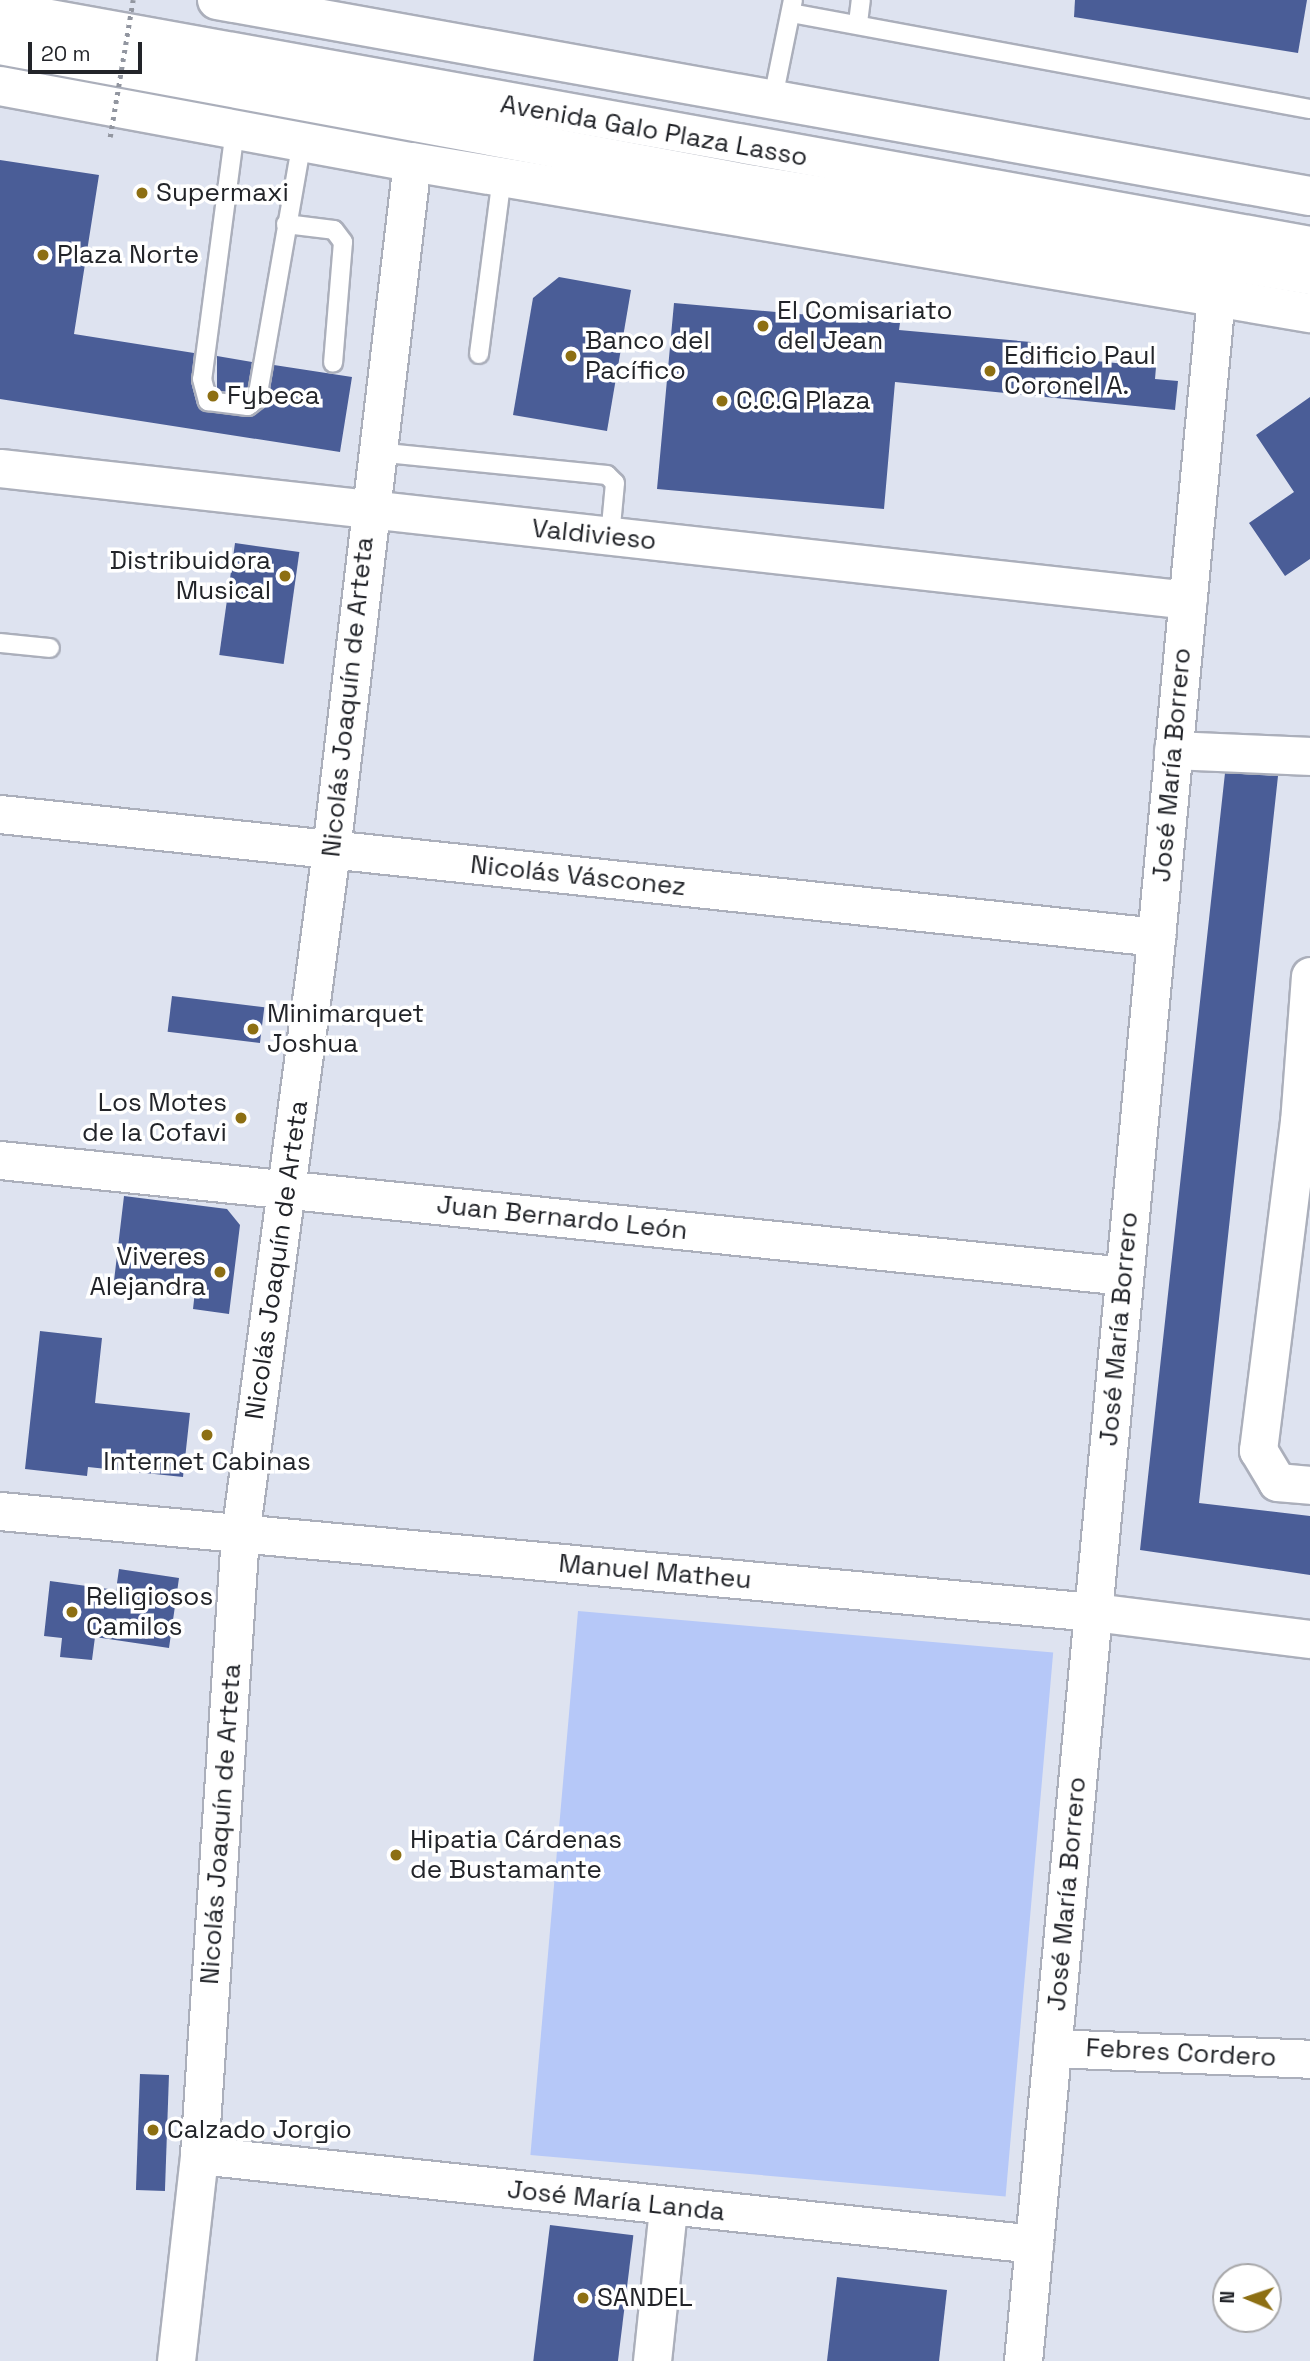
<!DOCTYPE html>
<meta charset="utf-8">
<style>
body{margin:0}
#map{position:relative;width:1310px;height:2361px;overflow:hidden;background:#dee3f0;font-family:"Space Grotesk",sans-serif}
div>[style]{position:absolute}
.green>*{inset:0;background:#b6c8f8;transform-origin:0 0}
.building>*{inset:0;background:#4a5d97;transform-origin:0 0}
.roads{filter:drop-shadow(2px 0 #abafbb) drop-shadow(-2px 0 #abafbb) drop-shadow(0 2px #abafbb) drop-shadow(0 -2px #abafbb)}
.lane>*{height:18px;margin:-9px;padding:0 9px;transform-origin:9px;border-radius:9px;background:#fff}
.street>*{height:37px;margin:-18.5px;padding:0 18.5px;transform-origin:18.5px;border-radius:18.5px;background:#fff}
.secondary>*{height:38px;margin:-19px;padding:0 19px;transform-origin:19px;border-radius:19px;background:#fff}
.primary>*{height:38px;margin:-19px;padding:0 19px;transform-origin:19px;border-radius:19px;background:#fff}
.path-bridge>*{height:4.5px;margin-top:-2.25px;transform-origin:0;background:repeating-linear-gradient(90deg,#9296a0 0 3.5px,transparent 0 8.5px)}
.dots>*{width:19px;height:19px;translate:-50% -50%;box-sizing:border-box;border:4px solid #fff;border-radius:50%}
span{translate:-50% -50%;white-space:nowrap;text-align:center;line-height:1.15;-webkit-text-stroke:7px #fff;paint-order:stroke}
.street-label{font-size:26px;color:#222429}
.poi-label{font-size:26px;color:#222429}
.left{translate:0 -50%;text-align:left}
.right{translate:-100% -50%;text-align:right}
.north{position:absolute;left:1212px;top:2263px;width:70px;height:70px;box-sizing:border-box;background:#fff;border:2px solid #a7a7a9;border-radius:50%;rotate:272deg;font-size:19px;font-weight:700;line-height:28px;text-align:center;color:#222429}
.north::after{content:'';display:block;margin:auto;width:24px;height:32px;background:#8d6f13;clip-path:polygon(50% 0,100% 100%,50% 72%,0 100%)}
.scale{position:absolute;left:28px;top:42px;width:114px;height:32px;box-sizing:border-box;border:4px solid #222429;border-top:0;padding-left:9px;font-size:21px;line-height:24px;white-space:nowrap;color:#222429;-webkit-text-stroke:5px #fff;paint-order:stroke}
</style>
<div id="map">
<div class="green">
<i style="left:578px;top:1611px;width:477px;height:546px;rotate:5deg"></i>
</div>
<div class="building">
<i style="clip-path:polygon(1075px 0,1307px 0,1298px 53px,1074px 17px)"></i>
<i style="clip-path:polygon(0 160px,99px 175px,74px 334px,194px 353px,191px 382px,197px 405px,207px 412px,255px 415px,268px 402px,274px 365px,352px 377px,340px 452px,0 399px)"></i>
<i style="clip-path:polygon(559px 277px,631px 290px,607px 431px,513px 415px,533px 298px)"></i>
<i style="clip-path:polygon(674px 303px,900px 323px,899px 330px,1031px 342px,1030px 352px,1045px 356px,1156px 367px,1155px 379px,1178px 381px,1175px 410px,895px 382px,884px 509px,657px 489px)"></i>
<i style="clip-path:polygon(217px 356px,252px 362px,247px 393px,217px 391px)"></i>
<i style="clip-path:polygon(1310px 397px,1310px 559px,1285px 576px,1249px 523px,1294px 492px,1256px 435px)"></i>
<i style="left:235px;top:543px;width:65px;height:113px;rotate:8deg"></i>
<i style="clip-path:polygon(1225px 773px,1278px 776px,1199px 1503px,1310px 1516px,1310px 1575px,1140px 1550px)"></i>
<i style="left:172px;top:996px;width:93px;height:36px;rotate:7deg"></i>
<i style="clip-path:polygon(124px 1196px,227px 1209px,240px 1225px,229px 1314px,193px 1309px,195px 1291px,114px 1281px)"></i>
<i style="clip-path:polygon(40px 1331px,102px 1338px,95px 1403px,190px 1413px,183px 1477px,88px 1467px,87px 1476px,25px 1469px)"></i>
<i style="clip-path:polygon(119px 1569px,179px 1578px,169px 1648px,95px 1637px,92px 1660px,60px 1657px,62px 1638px,44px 1636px,50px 1581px,116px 1590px)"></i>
<i style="left:140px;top:2074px;width:29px;height:116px;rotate:2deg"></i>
<i style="left:550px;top:2225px;width:84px;height:137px;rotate:7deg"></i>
<i style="clip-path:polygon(837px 2277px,947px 2290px,939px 2361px,827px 2361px)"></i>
</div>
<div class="roads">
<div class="lane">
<i style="left:791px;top:13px;width:528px;rotate:10.48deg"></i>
<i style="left:858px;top:23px;width:23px;rotate:-83deg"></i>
<i style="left:773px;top:98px;width:100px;rotate:-78.5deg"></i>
<i style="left:235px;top:130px;width:251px;rotate:97.5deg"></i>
<i style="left:202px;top:379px;width:23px;rotate:75deg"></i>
<i style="left:208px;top:401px;width:40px;rotate:7.1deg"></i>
<i style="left:248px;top:406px;width:11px;rotate:-38deg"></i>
<i style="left:257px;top:399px;width:261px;rotate:-80.1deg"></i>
<i style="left:286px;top:224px;width:48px;rotate:7.1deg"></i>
<i style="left:334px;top:230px;width:15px;rotate:53deg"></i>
<i style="left:343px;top:242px;width:121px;rotate:94.7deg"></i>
<i style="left:479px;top:354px;width:178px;rotate:-82.6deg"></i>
<i style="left:376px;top:452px;width:232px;rotate:5.7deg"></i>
<i style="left:607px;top:475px;width:11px;rotate:45deg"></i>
<i style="left:615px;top:483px;width:54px;rotate:95.3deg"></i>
<i style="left:0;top:643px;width:50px;rotate:5.7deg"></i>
</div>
<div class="street">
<i style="left:0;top:468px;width:1195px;rotate:6.34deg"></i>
<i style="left:1173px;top:750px;width:137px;rotate:2.5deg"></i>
<i style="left:0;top:814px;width:1163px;rotate:6.07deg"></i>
<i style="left:1310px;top:976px;width:145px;rotate:94.3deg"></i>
<i style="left:1299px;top:1121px;width:332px;rotate:97.1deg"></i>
<i style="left:1258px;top:1450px;width:37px;rotate:59deg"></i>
<i style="left:1277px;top:1482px;width:33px;rotate:5deg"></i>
<i style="left:0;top:1160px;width:1130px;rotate:5.89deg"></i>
<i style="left:0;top:1511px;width:1098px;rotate:5.28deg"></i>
<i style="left:1093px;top:1612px;width:219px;rotate:7.1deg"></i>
<i style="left:1052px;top:2048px;width:258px;rotate:2.4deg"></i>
<i style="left:199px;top:2155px;width:840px;rotate:6.08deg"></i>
<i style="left:176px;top:2361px;width:207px;rotate:-83.6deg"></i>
<i style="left:199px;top:2155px;width:621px;rotate:-86.22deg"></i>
<i style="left:240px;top:1535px;width:691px;rotate:-82.43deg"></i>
<i style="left:331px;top:850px;width:693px;rotate:-83.29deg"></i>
<i style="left:652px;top:2361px;width:154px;rotate:-84deg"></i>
<i style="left:1023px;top:2361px;width:2073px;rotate:-84.66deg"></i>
</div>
<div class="secondary">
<i style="left:217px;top:0;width:1110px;rotate:10.17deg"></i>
<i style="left:0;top:86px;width:419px;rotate:10.5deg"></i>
<i style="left:412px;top:162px;width:911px;rotate:9.55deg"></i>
</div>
<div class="primary">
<i style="left:0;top:10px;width:1331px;rotate:10.21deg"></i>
<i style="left:0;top:45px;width:767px;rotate:10.52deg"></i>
<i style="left:754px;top:185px;width:563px;rotate:9.19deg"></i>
</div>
</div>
<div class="path-bridge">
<i style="left:110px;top:137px;width:139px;rotate:-80.5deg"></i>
</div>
<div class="dots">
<i style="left:142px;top:193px;background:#8d6f13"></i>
<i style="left:43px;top:255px;background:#8d6f13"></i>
<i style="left:763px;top:326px;background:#8d6f13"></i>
<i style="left:571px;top:356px;background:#8d6f13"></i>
<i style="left:990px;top:371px;background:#8d6f13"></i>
<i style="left:213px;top:396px;background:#8d6f13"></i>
<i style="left:722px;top:401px;background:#8d6f13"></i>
<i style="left:285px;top:576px;background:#8d6f13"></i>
<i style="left:253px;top:1029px;background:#8d6f13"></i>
<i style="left:241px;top:1118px;background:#8d6f13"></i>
<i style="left:220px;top:1272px;background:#8d6f13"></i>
<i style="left:207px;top:1435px;background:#8d6f13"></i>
<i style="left:72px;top:1612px;background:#8d6f13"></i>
<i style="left:396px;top:1855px;background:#8d6f13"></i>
<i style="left:153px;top:2130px;background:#8d6f13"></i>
<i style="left:583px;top:2298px;background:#8d6f13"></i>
</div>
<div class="street-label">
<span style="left:654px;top:131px;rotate:10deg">Avenida Galo Plaza Lasso</span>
<span style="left:594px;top:535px;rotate:6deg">Valdivieso</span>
<span style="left:348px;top:697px;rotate:-84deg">Nicolás Joaquín de Arteta</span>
<span style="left:1172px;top:765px;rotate:-85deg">José María Borrero</span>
<span style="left:578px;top:876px;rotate:6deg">Nicolás Vásconez</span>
<span style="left:562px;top:1218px;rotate:6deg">Juan Bernardo León</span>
<span style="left:277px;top:1260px;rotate:-82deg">Nicolás Joaquín de Arteta</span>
<span style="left:1119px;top:1329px;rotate:-85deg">José María Borrero</span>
<span style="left:655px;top:1572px;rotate:5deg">Manuel Matheu</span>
<span style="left:221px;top:1824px;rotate:-86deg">Nicolás Joaquín de Arteta</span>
<span style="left:1067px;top:1894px;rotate:-85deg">José María Borrero</span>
<span style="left:1181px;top:2053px;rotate:3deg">Febres Cordero</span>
<span style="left:616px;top:2201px;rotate:6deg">José María Landa</span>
</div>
<div class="poi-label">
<span class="left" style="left:156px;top:193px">Supermaxi</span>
<span class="left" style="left:57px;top:255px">Plaza Norte</span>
<span class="left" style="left:777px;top:326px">El Comisariato<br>del Jean</span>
<span class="left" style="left:585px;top:356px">Banco del<br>Pacífico</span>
<span class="left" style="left:1004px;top:371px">Edificio Paul<br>Coronel A.</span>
<span class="left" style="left:227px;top:396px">Fybeca</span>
<span class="left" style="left:736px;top:401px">C.C.G Plaza</span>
<span class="right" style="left:271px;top:576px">Distribuidora<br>Musical</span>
<span class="left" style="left:267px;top:1029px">Minimarquet<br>Joshua</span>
<span class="right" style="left:227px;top:1118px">Los Motes<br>de la Cofavi</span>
<span class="right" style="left:206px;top:1272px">Viveres<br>Alejandra</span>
<span style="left:207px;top:1462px">Internet Cabinas</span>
<span class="left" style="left:86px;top:1612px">Religiosos<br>Camilos</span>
<span class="left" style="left:410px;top:1855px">Hipatia Cárdenas<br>de Bustamante</span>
<span class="left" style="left:167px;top:2130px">Calzado Jorgio</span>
<span class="left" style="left:597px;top:2298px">SANDEL</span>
</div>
<div class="north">N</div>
<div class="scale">20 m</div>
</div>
